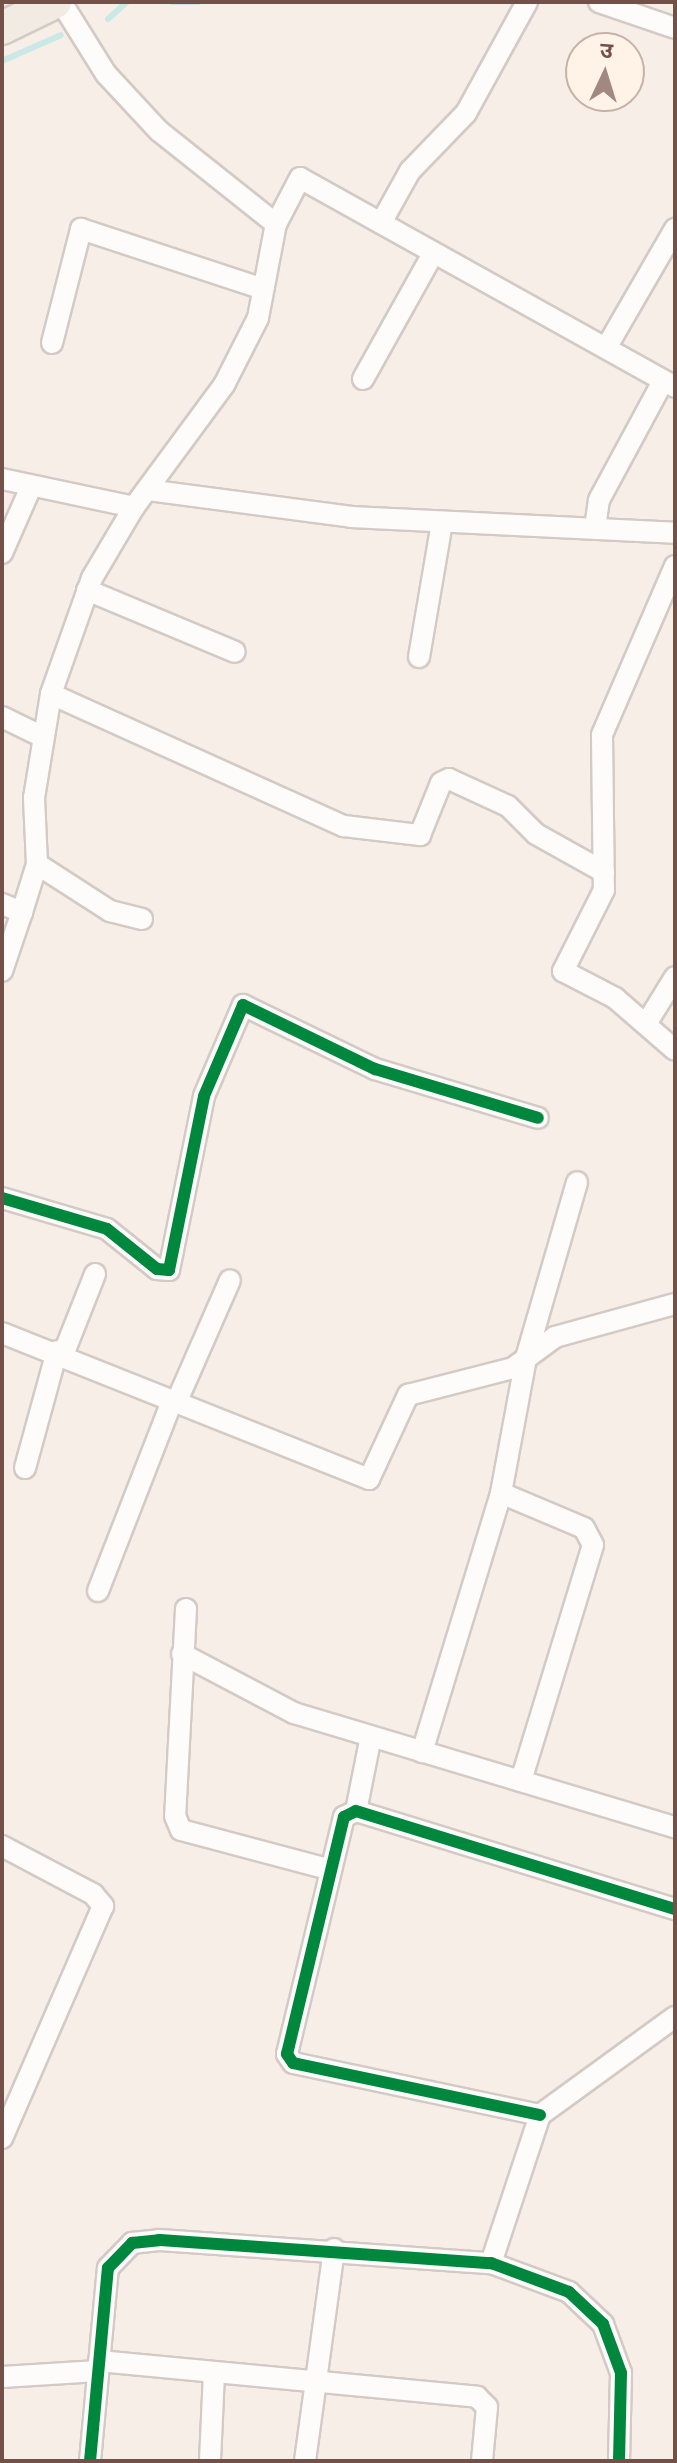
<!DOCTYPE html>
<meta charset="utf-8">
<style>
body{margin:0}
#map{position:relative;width:677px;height:2463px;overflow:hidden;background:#f6eee7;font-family:Commissioner,"Noto Sans Devanagari",sans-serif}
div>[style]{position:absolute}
.stream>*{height:6px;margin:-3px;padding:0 3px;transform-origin:3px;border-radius:3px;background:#c9e8e6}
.roads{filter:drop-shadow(2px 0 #d4cac5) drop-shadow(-2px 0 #d4cac5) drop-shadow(0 2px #d4cac5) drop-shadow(0 -2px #d4cac5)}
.street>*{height:20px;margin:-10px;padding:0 10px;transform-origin:10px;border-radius:10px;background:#fefcfb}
.primary>*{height:32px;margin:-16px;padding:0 16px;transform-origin:16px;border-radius:16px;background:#f2ebe4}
.cycleway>*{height:12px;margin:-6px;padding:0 6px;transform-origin:6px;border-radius:6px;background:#00873e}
span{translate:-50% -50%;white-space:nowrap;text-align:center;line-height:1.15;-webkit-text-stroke:8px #fff2e7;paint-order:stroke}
.frame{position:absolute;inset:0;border:4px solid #735148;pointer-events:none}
.north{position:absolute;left:565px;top:32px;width:80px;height:80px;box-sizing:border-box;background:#fff2e7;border:2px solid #c7b2a7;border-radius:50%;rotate:4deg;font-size:22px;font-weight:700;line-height:32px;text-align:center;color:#735148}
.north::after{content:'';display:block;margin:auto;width:28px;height:36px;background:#a18880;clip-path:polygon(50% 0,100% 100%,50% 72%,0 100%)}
</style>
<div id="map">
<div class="stream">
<i style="left:172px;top:2px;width:26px"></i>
<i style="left:108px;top:19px;width:25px;rotate:-42deg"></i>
<i style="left:2px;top:61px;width:64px;rotate:-23.8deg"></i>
</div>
<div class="roads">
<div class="street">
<i style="left:599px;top:2px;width:80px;rotate:18.9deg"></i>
<i style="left:381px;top:223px;width:60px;rotate:-60.9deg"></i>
<i style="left:410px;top:171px;width:81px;rotate:-46deg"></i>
<i style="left:466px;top:113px;width:127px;rotate:-61.2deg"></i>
<i style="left:276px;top:224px;width:52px;rotate:-62.4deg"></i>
<i style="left:300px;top:178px;width:429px;rotate:29.1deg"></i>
<i style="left:52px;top:343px;width:118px;rotate:-75.7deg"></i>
<i style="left:81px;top:229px;width:192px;rotate:18.2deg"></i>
<i style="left:606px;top:348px;width:138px;rotate:-59.9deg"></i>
<i style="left:363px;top:379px;width:143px;rotate:-60.8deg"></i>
<i style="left:2px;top:479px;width:135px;rotate:12deg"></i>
<i style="left:134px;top:507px;width:152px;rotate:-53.6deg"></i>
<i style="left:224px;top:385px;width:75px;rotate:-63.1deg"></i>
<i style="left:258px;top:318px;width:96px;rotate:-79.2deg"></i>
<i style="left:276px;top:224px;width:149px;rotate:-141.5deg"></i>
<i style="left:159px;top:131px;width:78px;rotate:-132.9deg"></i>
<i style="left:106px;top:74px;width:85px;rotate:-122deg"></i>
<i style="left:147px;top:490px;width:206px;rotate:7.5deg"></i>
<i style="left:351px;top:517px;width:324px;rotate:2.8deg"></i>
<i style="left:134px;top:507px;width:82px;rotate:120.6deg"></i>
<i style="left:92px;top:578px;width:123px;rotate:109.5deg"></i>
<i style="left:51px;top:694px;width:105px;rotate:99.3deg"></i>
<i style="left:34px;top:798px;width:66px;rotate:87.4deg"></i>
<i style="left:37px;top:864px;width:87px;rotate:32.8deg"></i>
<i style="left:110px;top:911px;width:33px;rotate:14deg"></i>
<i style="left:595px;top:528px;width:28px;rotate:-82deg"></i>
<i style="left:599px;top:500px;width:135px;rotate:-61.7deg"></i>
<i style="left:2px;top:553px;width:72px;rotate:-66.3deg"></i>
<i style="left:675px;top:566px;width:184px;rotate:113.4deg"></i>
<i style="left:602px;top:735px;width:155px;rotate:89.3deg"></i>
<i style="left:604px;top:890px;width:91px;rotate:116.8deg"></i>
<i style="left:563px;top:971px;width:59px;rotate:27.4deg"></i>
<i style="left:615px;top:998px;width:79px;rotate:40.9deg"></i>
<i style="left:87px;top:590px;width:160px;rotate:22.7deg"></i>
<i style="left:419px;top:657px;width:137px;rotate:-80.3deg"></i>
<i style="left:51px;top:694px;width:321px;rotate:24.3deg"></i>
<i style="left:344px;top:826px;width:77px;rotate:6.8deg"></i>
<i style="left:420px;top:835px;width:56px;rotate:-68deg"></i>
<i style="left:441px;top:783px;width:9px;rotate:-27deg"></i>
<i style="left:449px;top:779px;width:65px;rotate:24.6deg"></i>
<i style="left:508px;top:806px;width:40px;rotate:45deg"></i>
<i style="left:536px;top:834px;width:78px;rotate:29.2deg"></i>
<i style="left:2px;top:717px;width:41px;rotate:25.9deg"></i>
<i style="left:2px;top:904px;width:22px;rotate:22deg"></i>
<i style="left:22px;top:912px;width:62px;rotate:108.7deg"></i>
<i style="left:22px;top:912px;width:50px;rotate:-72.6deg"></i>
<i style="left:646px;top:1024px;width:55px;rotate:-58.3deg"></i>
<i style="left:2px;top:1198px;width:109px;rotate:16.4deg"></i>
<i style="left:107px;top:1229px;width:64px;rotate:38.7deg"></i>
<i style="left:157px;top:1269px;width:12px;rotate:5deg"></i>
<i style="left:169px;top:1270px;width:177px;rotate:-78.6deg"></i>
<i style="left:204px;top:1096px;width:99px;rotate:-66.8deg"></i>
<i style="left:243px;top:1005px;width:147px;rotate:25.9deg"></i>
<i style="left:375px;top:1069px;width:170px;rotate:16.7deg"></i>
<i style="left:2px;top:1333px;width:395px;rotate:21.7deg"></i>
<i style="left:369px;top:1479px;width:93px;rotate:-65.1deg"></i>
<i style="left:408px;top:1395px;width:108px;rotate:-14.4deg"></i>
<i style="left:513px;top:1368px;width:52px;rotate:-36.4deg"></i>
<i style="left:555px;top:1337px;width:124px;rotate:-15.4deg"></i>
<i style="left:63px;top:1355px;width:87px;rotate:-68.4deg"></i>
<i style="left:176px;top:1403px;width:134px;rotate:-66.3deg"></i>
<i style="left:25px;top:1468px;width:121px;rotate:-74.7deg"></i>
<i style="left:501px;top:1493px;width:90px;rotate:22.9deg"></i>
<i style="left:584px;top:1528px;width:19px;rotate:62deg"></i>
<i style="left:593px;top:1545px;width:247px;rotate:107deg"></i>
<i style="left:98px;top:1591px;width:204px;rotate:-68.7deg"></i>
<i style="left:186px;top:1609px;width:207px;rotate:93deg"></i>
<i style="left:175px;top:1816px;width:15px;rotate:67deg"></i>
<i style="left:181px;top:1830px;width:155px;rotate:14.9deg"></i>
<i style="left:182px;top:1654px;width:127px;rotate:27.8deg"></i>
<i style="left:294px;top:1713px;width:398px;rotate:16.7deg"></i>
<i style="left:422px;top:1752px;width:271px;rotate:-73deg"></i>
<i style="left:501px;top:1493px;width:137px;rotate:-79.5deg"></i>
<i style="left:526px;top:1358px;width:183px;rotate:-73.8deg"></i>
<i style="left:356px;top:1811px;width:76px;rotate:-78.7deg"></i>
<i style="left:2px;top:1846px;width:103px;rotate:27.8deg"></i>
<i style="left:93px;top:1894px;width:16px;rotate:50deg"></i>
<i style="left:103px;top:1906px;width:253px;rotate:113.5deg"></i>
<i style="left:540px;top:2115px;width:252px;rotate:-168.1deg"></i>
<i style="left:293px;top:2063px;width:11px;rotate:-124deg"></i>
<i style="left:287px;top:2054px;width:244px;rotate:-76.5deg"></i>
<i style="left:344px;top:1817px;width:13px;rotate:-27deg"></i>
<i style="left:356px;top:1811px;width:334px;rotate:17.1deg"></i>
<i style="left:491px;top:2263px;width:156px;rotate:-71.7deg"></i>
<i style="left:540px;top:2115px;width:167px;rotate:-36deg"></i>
<i style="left:99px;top:2361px;width:380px;rotate:5.4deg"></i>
<i style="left:477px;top:2397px;width:14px;rotate:45deg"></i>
<i style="left:487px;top:2407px;width:54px;rotate:95.3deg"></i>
<i style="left:2px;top:2377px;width:96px;rotate:-3.6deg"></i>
<i style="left:90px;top:2461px;width:194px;rotate:-84.7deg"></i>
<i style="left:108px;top:2268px;width:35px;rotate:-46deg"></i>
<i style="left:132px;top:2243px;width:27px;rotate:-6deg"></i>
<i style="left:159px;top:2240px;width:333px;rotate:4deg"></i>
<i style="left:491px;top:2263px;width:83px;rotate:20.4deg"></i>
<i style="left:569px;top:2292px;width:47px;rotate:43.3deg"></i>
<i style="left:603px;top:2324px;width:52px;rotate:69.8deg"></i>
<i style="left:621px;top:2373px;width:88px;rotate:91.3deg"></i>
<i style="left:210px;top:2461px;width:88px;rotate:-87.4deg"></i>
<i style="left:305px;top:2461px;width:214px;rotate:-82.2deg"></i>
</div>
<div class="primary">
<i style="left:2px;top:28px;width:59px;rotate:-26.1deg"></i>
</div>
</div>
<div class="cycleway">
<i style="left:2px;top:1198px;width:109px;rotate:16.4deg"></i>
<i style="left:107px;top:1229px;width:64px;rotate:38.7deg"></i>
<i style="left:157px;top:1269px;width:12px;rotate:5deg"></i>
<i style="left:169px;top:1270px;width:177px;rotate:-78.6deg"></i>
<i style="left:204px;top:1096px;width:99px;rotate:-66.8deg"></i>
<i style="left:243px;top:1005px;width:147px;rotate:25.9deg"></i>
<i style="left:375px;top:1069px;width:170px;rotate:16.7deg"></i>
<i style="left:540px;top:2115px;width:252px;rotate:-168.1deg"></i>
<i style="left:293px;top:2063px;width:11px;rotate:-124deg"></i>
<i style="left:287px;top:2054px;width:244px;rotate:-76.5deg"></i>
<i style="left:344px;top:1817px;width:13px;rotate:-27deg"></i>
<i style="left:356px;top:1811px;width:334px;rotate:17.1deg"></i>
<i style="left:90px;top:2461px;width:194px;rotate:-84.7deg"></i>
<i style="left:108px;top:2268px;width:35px;rotate:-46deg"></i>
<i style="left:132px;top:2243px;width:27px;rotate:-6deg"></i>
<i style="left:159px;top:2240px;width:333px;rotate:4deg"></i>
<i style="left:491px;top:2263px;width:83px;rotate:20.4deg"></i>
<i style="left:569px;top:2292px;width:47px;rotate:43.3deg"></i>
<i style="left:603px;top:2324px;width:52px;rotate:69.8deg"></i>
<i style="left:621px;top:2373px;width:88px;rotate:91.3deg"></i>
</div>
<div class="frame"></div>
<div class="north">उ</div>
</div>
